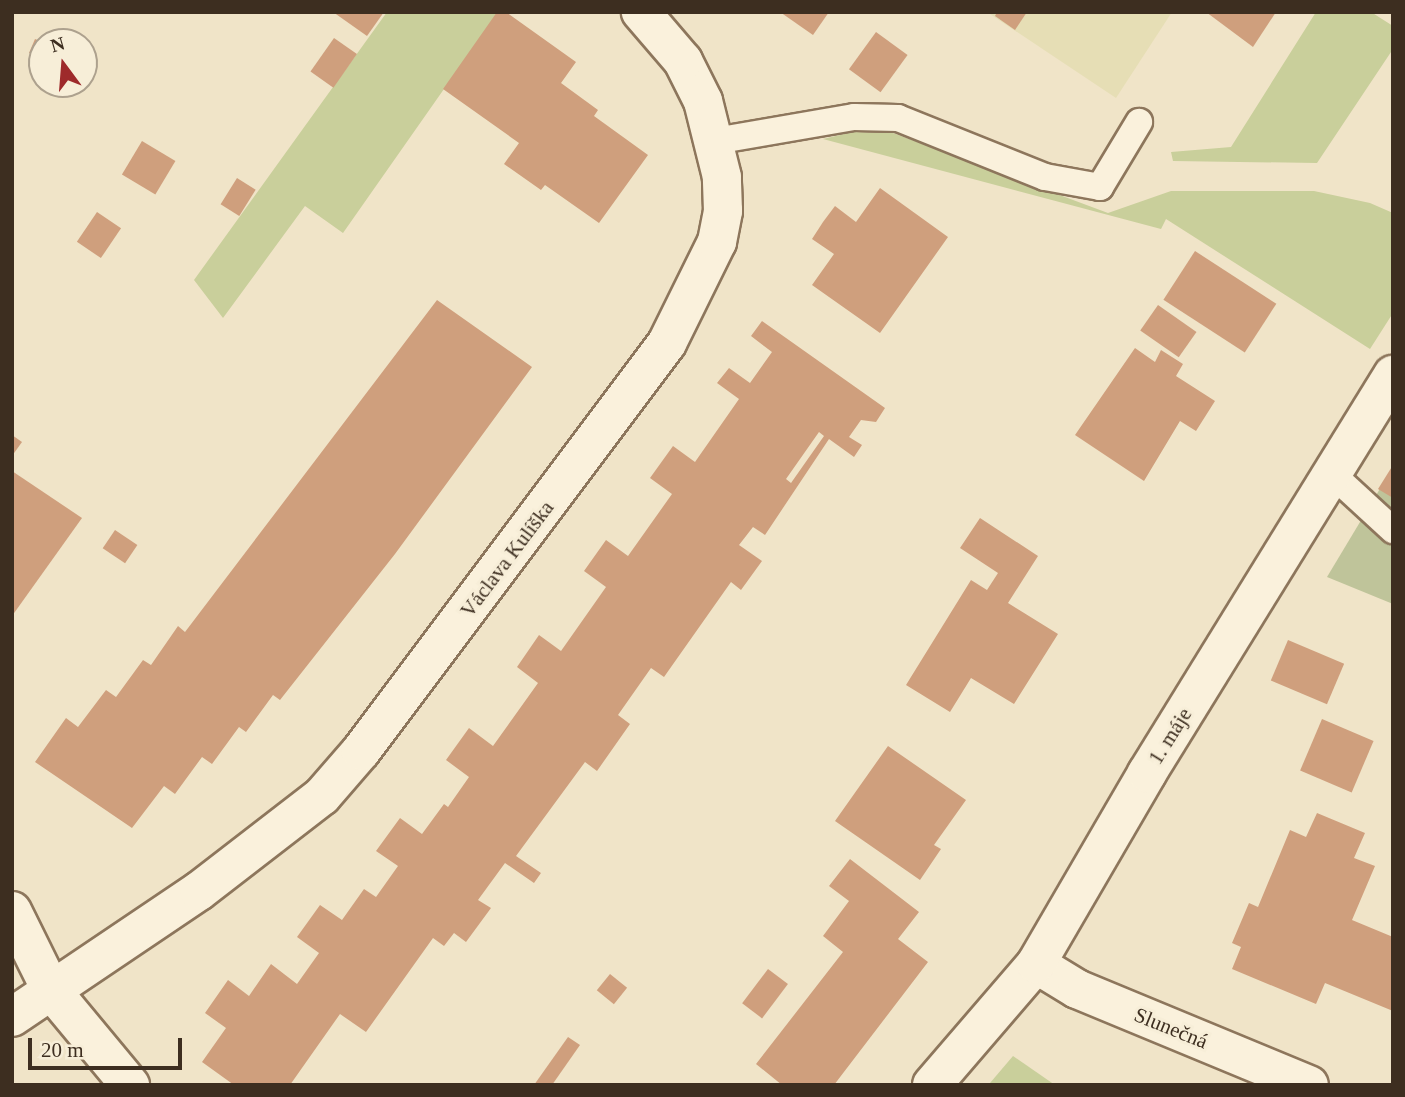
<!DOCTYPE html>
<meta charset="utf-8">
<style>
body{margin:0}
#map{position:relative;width:1405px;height:1097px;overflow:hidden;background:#f0e4c8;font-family:Georgia,serif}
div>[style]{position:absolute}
.farmland>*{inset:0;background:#e6deb5}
.green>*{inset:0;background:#c9cf9b}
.cemetery>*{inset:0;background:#bfc49a}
.building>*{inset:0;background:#cf9f7d;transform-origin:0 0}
.roads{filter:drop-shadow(2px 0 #8d765c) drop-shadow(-2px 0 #8d765c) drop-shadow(0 2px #8d765c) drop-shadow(0 -2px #8d765c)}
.service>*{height:26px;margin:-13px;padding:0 13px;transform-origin:13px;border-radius:13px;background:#faf1dc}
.minor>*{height:38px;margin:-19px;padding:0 19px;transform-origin:19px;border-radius:19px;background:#faf1dc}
span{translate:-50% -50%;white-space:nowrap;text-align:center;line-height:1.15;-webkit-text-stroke:6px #f7eed8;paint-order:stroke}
.street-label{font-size:21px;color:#3d2e20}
.frame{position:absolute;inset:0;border:14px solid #3d2e20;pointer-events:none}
.north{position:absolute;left:28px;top:28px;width:70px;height:70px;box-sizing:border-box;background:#f7eed8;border:2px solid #ada18e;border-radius:50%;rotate:344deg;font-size:19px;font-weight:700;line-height:28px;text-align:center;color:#3d2e20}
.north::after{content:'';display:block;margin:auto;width:24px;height:32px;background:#9e2a2b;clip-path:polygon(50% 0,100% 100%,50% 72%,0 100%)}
.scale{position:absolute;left:28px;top:1038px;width:154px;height:32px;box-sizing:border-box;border:4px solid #3d2e20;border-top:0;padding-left:9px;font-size:21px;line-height:24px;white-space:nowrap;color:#3d2e20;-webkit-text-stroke:5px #f7eed8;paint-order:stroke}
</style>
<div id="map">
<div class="farmland">
<i style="clip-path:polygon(987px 12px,1172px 12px,1116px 98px)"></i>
</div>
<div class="green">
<i style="clip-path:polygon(387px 12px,498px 12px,343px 233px,305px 206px,223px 318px,194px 280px)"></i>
<i style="clip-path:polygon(1316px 12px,1371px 12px,1393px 26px,1393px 49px,1317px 163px,1173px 161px,1171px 152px,1231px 147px)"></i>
<i style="clip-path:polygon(853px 132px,893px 133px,1108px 213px,1171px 191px,1314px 191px,1370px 203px,1393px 213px,1393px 313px,1370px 349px,1166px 219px,1161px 229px,823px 139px)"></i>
<i style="clip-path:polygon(1013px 1056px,1055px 1085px,990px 1083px)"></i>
</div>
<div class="cemetery">
<i style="clip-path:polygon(1393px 467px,1393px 604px,1327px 577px)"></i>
</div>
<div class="building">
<i style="clip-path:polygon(333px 12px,384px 12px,367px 36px)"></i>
<i style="clip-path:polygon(497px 12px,506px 12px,576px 62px,561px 83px,598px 110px,594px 116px,648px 155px,599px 223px,545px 185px,541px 190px,504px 164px,519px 143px,443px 89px)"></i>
<i style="clip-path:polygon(780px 12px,829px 12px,813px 35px)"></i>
<i style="clip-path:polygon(997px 12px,1027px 12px,1015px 30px,995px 16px)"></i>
<i style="clip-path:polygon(1206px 12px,1276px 12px,1253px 47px)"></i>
<i style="left:876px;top:32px;width:39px;height:46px;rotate:36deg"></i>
<i style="left:334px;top:38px;width:28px;height:41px;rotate:35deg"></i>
<i style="clip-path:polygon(35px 39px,42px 42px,42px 59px,29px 53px)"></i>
<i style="left:142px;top:141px;width:39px;height:39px;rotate:31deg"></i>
<i style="left:237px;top:178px;width:22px;height:31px;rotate:32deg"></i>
<i style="clip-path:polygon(880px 188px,948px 237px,880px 333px,812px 285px,834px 254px,812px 239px,823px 222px,835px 206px,856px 222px)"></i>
<i style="left:97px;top:212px;width:29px;height:36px;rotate:34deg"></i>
<i style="left:1195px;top:251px;width:97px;height:58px;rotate:33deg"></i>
<i style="clip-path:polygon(437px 300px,532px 367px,395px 554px,280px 700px,273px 695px,246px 732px,239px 727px,212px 764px,202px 757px,175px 794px,164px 786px,132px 828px,35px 762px,66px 718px,78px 727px,106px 690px,116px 697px,143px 660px,151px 665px,178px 626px,185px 632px)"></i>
<i style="left:1158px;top:305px;width:47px;height:31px;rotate:35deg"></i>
<i style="clip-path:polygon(evenodd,762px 321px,885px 408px,876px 422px,861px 420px,849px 437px,862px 445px,854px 457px,829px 439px,765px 535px,753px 527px,739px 545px,762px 561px,741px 590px,731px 582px,664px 677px,651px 668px,618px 715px,630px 724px,597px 771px,585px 762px,516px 856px,541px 873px,534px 883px,505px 863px,478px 900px,491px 908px,466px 942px,454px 933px,444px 946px,433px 938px,366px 1032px,340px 1014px,290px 1085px,234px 1085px,202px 1062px,226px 1028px,205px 1013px,228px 980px,249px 996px,271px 964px,297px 984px,319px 953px,297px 937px,320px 905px,342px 920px,364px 889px,376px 897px,398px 866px,376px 851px,400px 818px,422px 834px,444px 804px,448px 807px,469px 777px,446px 760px,469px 728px,493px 746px,538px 683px,517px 667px,539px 635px,561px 651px,606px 587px,584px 571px,606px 540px,628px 556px,672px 494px,650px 478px,673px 446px,695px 462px,739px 399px,717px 383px,729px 368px,750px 383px,772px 352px,751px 336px,762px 321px,819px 432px,824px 436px,791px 483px,786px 479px,819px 432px)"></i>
<i style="clip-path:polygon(1135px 348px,1155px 362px,1161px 350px,1183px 364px,1176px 376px,1215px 401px,1196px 431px,1180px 421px,1144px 481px,1075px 435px)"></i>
<i style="clip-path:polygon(12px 435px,22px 442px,12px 456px)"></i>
<i style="clip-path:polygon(1393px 465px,1393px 498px,1378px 489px)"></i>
<i style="clip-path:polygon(12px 471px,82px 518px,12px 616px)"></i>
<i style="clip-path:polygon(980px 518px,1038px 556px,1008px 603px,1058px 634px,1014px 704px,971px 678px,950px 712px,906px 685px,971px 580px,987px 590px,998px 573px,960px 548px)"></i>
<i style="left:115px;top:530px;width:27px;height:22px;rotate:34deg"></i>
<i style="left:1288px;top:640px;width:61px;height:44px;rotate:23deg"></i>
<i style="left:1322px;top:719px;width:56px;height:56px;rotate:23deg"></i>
<i style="clip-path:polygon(888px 746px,966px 800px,934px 845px,941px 849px,920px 880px,835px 821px)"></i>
<i style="clip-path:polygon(1317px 813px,1365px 833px,1354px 858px,1375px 866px,1352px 920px,1393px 937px,1393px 1011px,1325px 983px,1316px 1004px,1232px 969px,1241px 947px,1232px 943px,1249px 903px,1258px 907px,1290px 830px,1306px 837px)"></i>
<i style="clip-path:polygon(850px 859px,919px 912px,898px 939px,928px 962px,834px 1085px,782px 1085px,756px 1064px,843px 952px,823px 936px,849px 901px,829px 886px)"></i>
<i style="left:768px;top:969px;width:25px;height:43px;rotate:37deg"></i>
<i style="left:610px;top:974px;width:22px;height:21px;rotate:39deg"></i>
<i style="clip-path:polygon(568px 1037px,580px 1045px,552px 1085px,534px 1085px)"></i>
</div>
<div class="roads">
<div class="service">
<i style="left:715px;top:141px;width:141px;rotate:-9.8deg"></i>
<i style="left:854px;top:117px;width:44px;rotate:1.3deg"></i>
<i style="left:898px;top:118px;width:158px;rotate:21.9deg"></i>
<i style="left:1045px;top:177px;width:56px;rotate:10.3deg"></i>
<i style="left:1100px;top:187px;width:76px;rotate:-59deg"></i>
<i style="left:1332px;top:474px;width:83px;rotate:42.6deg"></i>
</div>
<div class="minor">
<i style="left:12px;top:911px;width:88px;rotate:63.7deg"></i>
<i style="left:51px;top:990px;width:124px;rotate:50.3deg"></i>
<i style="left:1036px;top:964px;width:48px;rotate:31.4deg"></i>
<i style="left:1077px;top:989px;width:251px;rotate:22.5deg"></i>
<i style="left:12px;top:1017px;width:225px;rotate:-34deg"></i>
<i style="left:199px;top:891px;width:155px;rotate:-37.7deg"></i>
<i style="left:322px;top:796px;width:60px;rotate:-49.1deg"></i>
<i style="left:361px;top:751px;width:510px;rotate:-53.13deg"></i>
<i style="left:667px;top:343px;width:113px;rotate:-63.7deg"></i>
<i style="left:717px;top:242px;width:32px;rotate:-79deg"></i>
<i style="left:723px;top:211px;width:34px;rotate:-92deg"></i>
<i style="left:722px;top:177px;width:78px;rotate:-104deg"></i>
<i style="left:703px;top:101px;width:45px;rotate:-116.6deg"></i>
<i style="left:683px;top:61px;width:65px;rotate:-130.6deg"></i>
<i style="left:932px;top:1085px;width:160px;rotate:-49.3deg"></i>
<i style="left:1036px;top:964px;width:221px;rotate:-59.8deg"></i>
<i style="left:1147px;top:773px;width:468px;rotate:-58.3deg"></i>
</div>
</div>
<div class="street-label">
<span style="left:507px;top:559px;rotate:-53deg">Václava Kulíška</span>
<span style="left:1170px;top:736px;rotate:-58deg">1. máje</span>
<span style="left:1171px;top:1028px;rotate:22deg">Slunečná</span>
</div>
<div class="frame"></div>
<div class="north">N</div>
<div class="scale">20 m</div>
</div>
